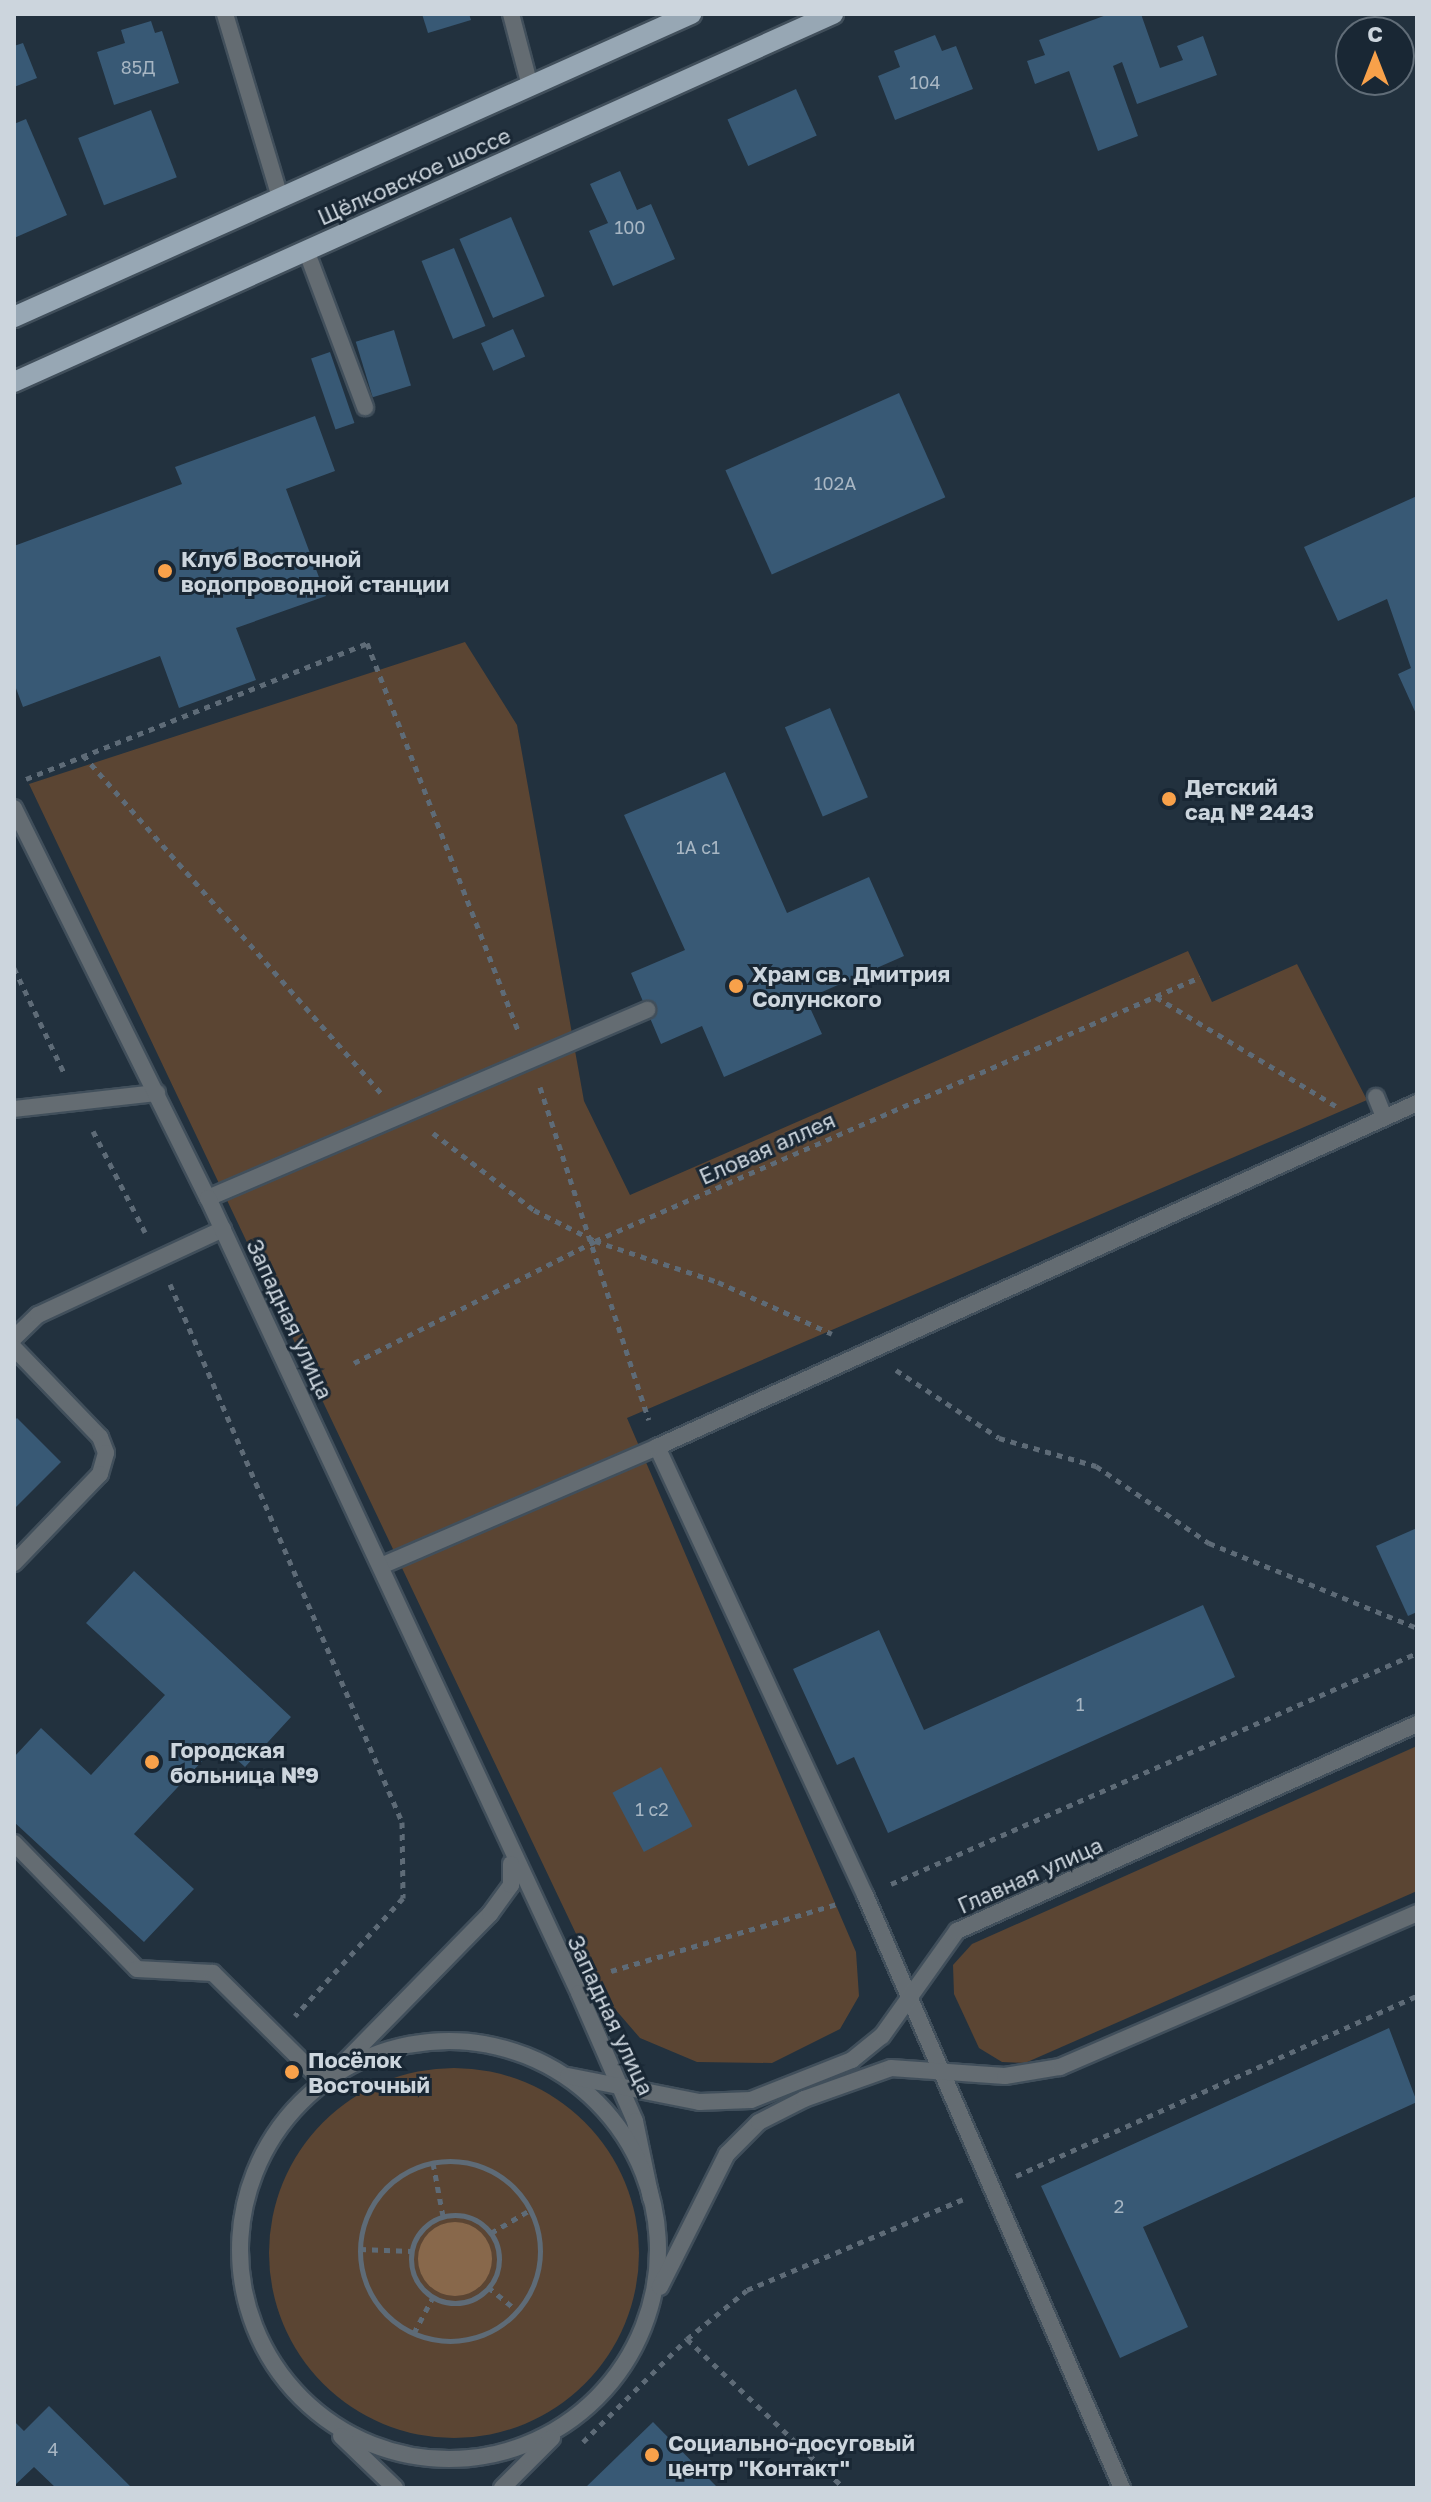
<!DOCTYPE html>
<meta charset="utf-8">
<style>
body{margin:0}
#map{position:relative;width:1431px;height:2502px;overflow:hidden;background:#22313e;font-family:"Golos Text",sans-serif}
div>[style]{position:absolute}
.green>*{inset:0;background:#5b4533}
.round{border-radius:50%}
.water>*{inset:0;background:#88684b}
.building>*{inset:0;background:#385975;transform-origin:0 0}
.path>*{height:5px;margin-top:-2.5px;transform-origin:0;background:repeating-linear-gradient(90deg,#5e6b77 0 6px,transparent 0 12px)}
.path>.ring{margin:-2.5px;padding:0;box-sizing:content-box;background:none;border:5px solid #5e6b77;border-radius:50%}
.roads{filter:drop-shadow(2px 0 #414f5b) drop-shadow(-2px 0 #414f5b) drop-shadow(0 2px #414f5b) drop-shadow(0 -2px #414f5b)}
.service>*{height:16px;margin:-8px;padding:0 8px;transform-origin:8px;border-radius:8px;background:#646c72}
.minor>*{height:16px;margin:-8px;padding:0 8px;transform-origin:8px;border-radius:8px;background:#646c72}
.tertiary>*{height:16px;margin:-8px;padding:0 8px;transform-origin:8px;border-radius:8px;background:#646c72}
.tertiary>.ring{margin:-8px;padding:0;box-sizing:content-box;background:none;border:16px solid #646c72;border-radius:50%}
.primary>*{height:20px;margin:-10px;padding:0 10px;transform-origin:10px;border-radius:10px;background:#97a7b4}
.dots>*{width:22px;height:22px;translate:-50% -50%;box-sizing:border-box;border:4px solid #192734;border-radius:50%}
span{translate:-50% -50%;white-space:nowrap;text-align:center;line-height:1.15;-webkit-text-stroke:6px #192734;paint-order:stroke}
.number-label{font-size:18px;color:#a7b6c3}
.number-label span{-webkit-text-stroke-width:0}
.street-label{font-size:22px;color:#ccd5dd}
.poi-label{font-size:22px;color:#ccd5dd;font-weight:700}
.left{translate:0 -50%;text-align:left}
.frame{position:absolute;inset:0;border:16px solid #ccd5dd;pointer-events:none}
.north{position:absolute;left:1335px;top:16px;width:80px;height:80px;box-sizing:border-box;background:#192734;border:2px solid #616d78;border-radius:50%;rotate:0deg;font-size:22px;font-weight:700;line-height:32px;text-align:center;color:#ccd5dd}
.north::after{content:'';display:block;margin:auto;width:28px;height:36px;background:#f8a14a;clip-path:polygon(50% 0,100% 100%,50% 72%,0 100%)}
</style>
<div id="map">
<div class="green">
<i style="clip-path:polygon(465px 642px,517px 725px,584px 1101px,630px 1195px,1188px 951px,1212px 1002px,1297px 964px,1367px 1100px,627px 1418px,856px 1952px,859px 1996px,840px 2029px,772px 2063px,697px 2062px,640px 2038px,608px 2001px,29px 784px)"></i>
<i style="clip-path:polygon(1417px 1746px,1417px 1891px,1025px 2063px,1002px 2062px,979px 2048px,954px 1994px,953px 1965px,972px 1944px)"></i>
<i class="round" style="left:269px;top:2068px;width:370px;height:370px"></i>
</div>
<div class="water">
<i class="round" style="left:418px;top:2222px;width:74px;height:74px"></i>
</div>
<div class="building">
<i style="clip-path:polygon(422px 14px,469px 14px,471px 20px,428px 33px)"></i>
<i style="clip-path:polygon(1109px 14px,1141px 14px,1160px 68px,1183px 60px,1177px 46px,1203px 36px,1217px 75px,1137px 104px,1122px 62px,1113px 66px,1138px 136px,1098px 151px,1069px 71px,1035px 84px,1027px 61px,1045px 55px,1039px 40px)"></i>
<i style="clip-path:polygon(151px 21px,155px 33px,162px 31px,179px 83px,114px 105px,97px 52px,125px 43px,121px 30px)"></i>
<i style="clip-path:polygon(935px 35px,942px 51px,956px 46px,973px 89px,895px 120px,878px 76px,900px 67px,894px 51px)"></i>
<i style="clip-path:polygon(23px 43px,37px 78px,14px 87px,14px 46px)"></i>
<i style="left:796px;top:89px;width:51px;height:75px;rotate:66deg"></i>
<i style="left:151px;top:110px;width:72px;height:78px;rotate:69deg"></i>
<i style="clip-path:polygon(26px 119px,67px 215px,14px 238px,14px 124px)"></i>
<i style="clip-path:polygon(620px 171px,637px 210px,651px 204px,675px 259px,613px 286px,589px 231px,608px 223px,590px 184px)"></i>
<i style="left:511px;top:217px;width:86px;height:56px;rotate:67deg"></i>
<i style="left:454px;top:248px;width:84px;height:35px;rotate:68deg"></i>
<i style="left:513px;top:329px;width:30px;height:35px;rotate:66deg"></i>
<i style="left:394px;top:330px;width:58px;height:40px;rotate:73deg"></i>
<i style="left:330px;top:352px;width:75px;height:20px;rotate:71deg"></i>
<i style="left:899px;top:393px;width:114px;height:190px;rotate:66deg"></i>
<i style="clip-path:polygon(315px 416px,335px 471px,286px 489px,326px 596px,236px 628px,256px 680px,179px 708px,160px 656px,23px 707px,14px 683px,14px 546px,182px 484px,175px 467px)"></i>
<i style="clip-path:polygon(1417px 496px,1417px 716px,1398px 674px,1411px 668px,1387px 599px,1338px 621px,1304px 547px)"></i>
<i style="left:830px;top:708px;width:97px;height:49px;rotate:67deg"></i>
<i style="clip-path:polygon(725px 772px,787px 913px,869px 877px,904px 956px,806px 999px,822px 1034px,724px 1077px,702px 1026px,661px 1044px,631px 973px,685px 950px,624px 815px)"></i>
<i style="clip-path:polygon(17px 1418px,61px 1462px,14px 1509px,14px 1421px)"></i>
<i style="clip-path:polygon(1417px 1528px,1417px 1612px,1408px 1616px,1376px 1546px)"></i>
<i style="clip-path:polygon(134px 1571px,291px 1717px,245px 1767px,219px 1743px,134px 1834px,194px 1889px,144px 1942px,14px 1822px,14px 1757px,41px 1728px,91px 1775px,165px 1695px,86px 1623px)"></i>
<i style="clip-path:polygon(1203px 1605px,1235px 1677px,888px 1833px,854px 1757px,837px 1765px,793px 1669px,879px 1630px,924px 1730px)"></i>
<i style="left:661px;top:1767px;width:67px;height:55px;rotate:62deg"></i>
<i style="clip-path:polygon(1389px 2028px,1417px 2102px,1143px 2227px,1188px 2327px,1120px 2358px,1041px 2186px)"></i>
<i style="clip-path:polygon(49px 2406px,132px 2488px,56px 2488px,34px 2467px,14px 2486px,14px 2421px,24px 2431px)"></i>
<i style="clip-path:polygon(653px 2422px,718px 2488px,585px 2488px)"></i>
</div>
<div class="path">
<i style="left:83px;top:755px;width:451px;rotate:48.6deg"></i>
<i style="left:26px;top:779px;width:367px;rotate:-21.7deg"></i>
<i style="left:367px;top:643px;width:419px;rotate:68.7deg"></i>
<i style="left:14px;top:968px;width:119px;rotate:64.5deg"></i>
<i style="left:1156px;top:997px;width:210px;rotate:31.2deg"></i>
<i style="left:540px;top:1087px;width:350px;rotate:71.9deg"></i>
<i style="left:93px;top:1131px;width:114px;rotate:62.8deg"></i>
<i style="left:433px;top:1133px;width:127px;rotate:37.3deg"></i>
<i style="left:534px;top:1210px;width:68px;rotate:26.9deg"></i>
<i style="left:595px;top:1241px;width:130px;rotate:18.4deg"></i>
<i style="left:718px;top:1282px;width:125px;rotate:24.5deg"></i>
<i style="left:170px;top:1284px;width:586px;rotate:66.67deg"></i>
<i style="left:402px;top:1822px;width:76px;rotate:89.2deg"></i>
<i style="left:403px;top:1898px;width:160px;rotate:132.5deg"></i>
<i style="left:354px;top:1363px;width:270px;rotate:-26.8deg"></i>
<i style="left:595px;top:1241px;width:660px;rotate:-23.57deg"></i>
<i style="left:896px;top:1370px;width:123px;rotate:33.4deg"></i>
<i style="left:999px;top:1438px;width:101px;rotate:16.1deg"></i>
<i style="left:1096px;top:1466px;width:137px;rotate:34.3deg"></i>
<i style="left:1209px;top:1543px;width:225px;rotate:22.2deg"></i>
<i style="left:891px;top:1884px;width:574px;rotate:-23.71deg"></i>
<i style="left:611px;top:1971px;width:236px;rotate:-16.5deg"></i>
<i class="ring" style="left:360px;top:2161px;width:175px;height:175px"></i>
<i style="left:433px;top:2163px;width:54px;rotate:79.3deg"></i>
<i style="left:1016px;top:2176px;width:440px;rotate:-24.2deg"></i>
<i class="ring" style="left:411px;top:2215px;width:83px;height:83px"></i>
<i style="left:491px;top:2233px;width:45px;rotate:-30.5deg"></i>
<i style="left:360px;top:2249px;width:51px;rotate:2.2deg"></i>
<i style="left:488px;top:2287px;width:38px;rotate:39deg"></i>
<i style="left:414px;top:2333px;width:41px;rotate:-62.2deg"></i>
<i style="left:687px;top:2339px;width:77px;rotate:-39.2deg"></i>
<i style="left:747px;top:2290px;width:234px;rotate:-22.8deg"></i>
<i style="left:583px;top:2442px;width:146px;rotate:-44.7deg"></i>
<i style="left:687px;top:2339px;width:216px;rotate:43.5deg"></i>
</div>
<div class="roads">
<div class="service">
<i style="left:225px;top:14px;width:191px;rotate:73.3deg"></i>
<i style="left:511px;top:14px;width:74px;rotate:75.2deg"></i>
<i style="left:306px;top:250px;width:168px;rotate:69.4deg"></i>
<i style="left:1376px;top:1097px;width:22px;rotate:68deg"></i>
<i style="left:14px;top:1109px;width:144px;rotate:-6.4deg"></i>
<i style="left:208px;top:1198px;width:478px;rotate:-23.2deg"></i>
<i style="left:14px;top:1338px;width:33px;rotate:-44deg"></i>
<i style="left:38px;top:1315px;width:204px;rotate:-24.9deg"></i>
<i style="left:14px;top:1348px;width:124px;rotate:46deg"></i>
<i style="left:100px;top:1437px;width:17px;rotate:69deg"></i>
<i style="left:106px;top:1453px;width:22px;rotate:106deg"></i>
<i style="left:100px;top:1474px;width:124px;rotate:134deg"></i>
<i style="left:381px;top:1566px;width:301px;rotate:-23.3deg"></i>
<i style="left:14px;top:1843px;width:176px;rotate:45.7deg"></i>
<i style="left:137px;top:1969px;width:76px;rotate:3deg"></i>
<i style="left:213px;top:1973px;width:156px;rotate:44.7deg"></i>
</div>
<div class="minor">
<i style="left:14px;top:808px;width:436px;rotate:63.6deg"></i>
<i style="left:208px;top:1198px;width:877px;rotate:64.98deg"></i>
<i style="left:579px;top:1993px;width:140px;rotate:66.4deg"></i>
<i style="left:635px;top:2121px;width:79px;rotate:78.3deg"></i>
<i style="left:324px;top:2083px;width:237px;rotate:-45.5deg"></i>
<i style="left:490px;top:1914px;width:36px;rotate:-54deg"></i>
<i style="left:511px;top:1885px;width:21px;rotate:-90deg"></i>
<i style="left:1122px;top:2488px;width:646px;rotate:-113.43deg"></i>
<i style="left:865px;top:1895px;width:494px;rotate:-114.9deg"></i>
<i style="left:657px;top:1447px;width:834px;rotate:-24.35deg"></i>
</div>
<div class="tertiary">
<i class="ring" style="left:240px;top:2041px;width:402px;height:402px"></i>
<i style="left:568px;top:2076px;width:134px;rotate:11.2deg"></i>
<i style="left:699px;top:2102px;width:52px;rotate:-2.2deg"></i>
<i style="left:751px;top:2100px;width:109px;rotate:-21.6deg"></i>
<i style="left:852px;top:2060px;width:38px;rotate:-39deg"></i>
<i style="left:882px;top:2036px;width:129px;rotate:-54.5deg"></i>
<i style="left:957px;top:1931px;width:504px;rotate:-24.23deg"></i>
<i style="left:660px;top:2287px;width:149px;rotate:-63.3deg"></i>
<i style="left:727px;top:2154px;width:45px;rotate:-45deg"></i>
<i style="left:759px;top:2122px;width:51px;rotate:-27.1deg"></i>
<i style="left:804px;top:2099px;width:92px;rotate:-19.6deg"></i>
<i style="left:891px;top:2068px;width:114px;rotate:4deg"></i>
<i style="left:1005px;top:2076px;width:56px;rotate:-9.3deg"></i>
<i style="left:1060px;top:2067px;width:389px;rotate:-23.3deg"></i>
<i style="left:341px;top:2436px;width:75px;rotate:43.9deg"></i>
<i style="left:502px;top:2488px;width:71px;rotate:-45deg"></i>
</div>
<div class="primary">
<i style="left:14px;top:317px;width:742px;rotate:-24.11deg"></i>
<i style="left:14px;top:382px;width:898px;rotate:-24.2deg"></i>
</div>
</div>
<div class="dots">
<i style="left:165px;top:571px;background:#f8a14a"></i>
<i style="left:1169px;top:799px;background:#f8a14a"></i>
<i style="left:736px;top:986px;background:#f8a14a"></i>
<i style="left:152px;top:1762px;background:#f8a14a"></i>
<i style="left:292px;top:2072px;background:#f8a14a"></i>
<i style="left:652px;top:2455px;background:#f8a14a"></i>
</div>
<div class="number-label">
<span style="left:138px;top:67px">85Д</span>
<span style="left:925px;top:82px">104</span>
<span style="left:630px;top:227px">100</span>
<span style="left:835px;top:483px">102А</span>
<span style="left:698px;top:847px">1А с1</span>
<span style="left:1080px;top:1704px">1</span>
<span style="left:652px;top:1809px">1 с2</span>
<span style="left:1119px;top:2206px">2</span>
<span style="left:53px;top:2449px">4</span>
</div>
<div class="street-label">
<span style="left:414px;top:176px;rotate:-24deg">Щёлковское шоссе</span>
<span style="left:767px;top:1148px;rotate:-24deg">Еловая аллея</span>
<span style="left:290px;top:1319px;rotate:65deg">Западная улица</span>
<span style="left:1030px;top:1875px;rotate:-24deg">Главная улица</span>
<span style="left:611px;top:2015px;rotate:65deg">Западная улица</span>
</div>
<div class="poi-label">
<span class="left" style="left:181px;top:571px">Клуб Восточной<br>водопроводной станции</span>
<span class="left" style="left:1185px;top:799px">Детский<br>сад № 2443</span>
<span class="left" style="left:752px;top:986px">Храм св. Дмитрия<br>Солунского</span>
<span class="left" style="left:170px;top:1762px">Городская<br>больница №9</span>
<span class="left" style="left:308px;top:2072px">Посёлок<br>Восточный</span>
<span class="left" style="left:668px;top:2455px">Социально-досуговый<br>центр "Контакт"</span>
</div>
<div class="frame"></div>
<div class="north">С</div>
</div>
